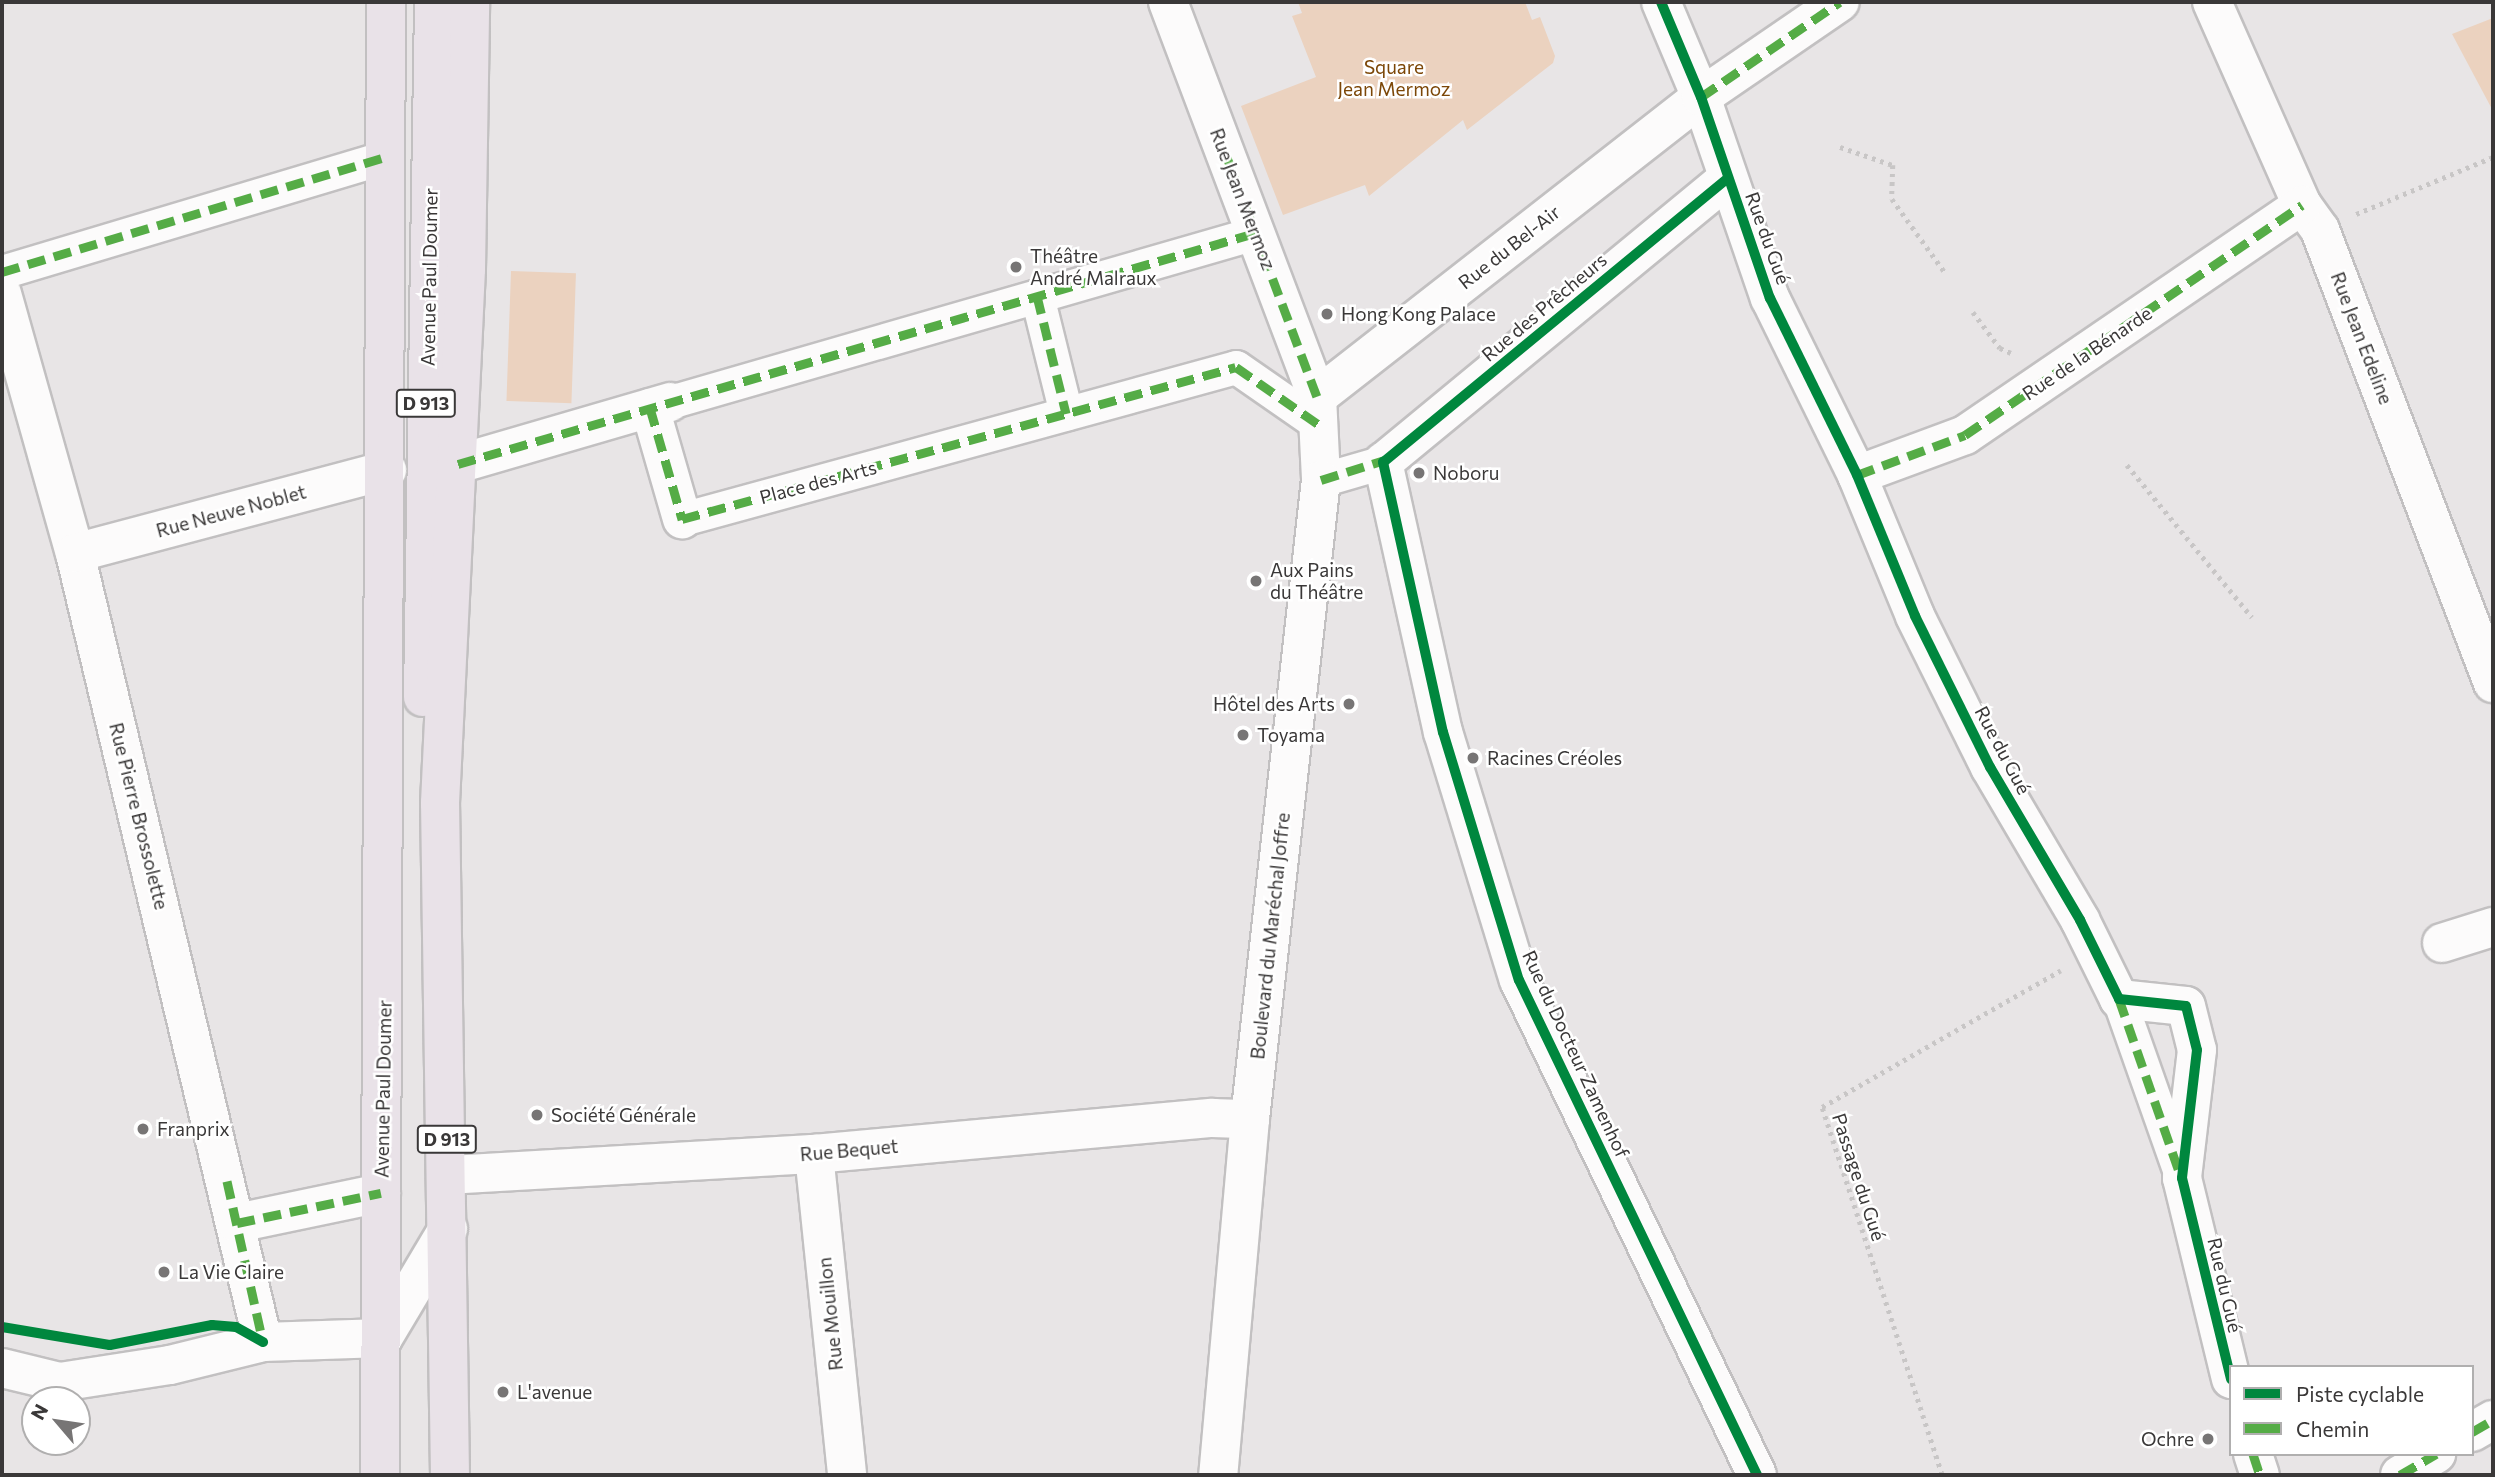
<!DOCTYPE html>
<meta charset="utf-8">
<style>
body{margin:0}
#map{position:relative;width:2495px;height:1477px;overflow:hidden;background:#e8e5e6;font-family:Commissioner,sans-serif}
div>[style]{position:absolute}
.green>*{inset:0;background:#ebd2bf;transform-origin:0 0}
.path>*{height:4.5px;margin-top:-2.25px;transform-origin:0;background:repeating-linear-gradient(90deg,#c8c6c6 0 3.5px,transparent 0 8.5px)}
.roads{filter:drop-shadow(2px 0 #c2c0c1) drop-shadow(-2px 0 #c2c0c1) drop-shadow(0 2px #c2c0c1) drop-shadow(0 -2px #c2c0c1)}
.pedestrian>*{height:33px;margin:-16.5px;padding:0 16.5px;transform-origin:16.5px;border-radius:16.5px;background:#fcfbfb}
.minor>*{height:38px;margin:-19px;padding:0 19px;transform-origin:19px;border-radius:19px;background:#fcfbfb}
.primary>*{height:38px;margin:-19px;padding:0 19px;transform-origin:19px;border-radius:19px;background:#e9e2e8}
.quiet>*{height:9px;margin-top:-4.5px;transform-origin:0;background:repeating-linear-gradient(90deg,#55ac46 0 18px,transparent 0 27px)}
.cycleway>*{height:10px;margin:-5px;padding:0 5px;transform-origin:5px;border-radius:5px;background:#00873e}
.dots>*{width:19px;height:19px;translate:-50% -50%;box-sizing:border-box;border:4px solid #fff;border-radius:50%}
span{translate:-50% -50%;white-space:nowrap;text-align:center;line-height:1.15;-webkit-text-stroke:5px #fff;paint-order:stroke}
.shield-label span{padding:2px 5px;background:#fff;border:2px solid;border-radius:5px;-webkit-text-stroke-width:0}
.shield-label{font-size:18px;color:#3a3838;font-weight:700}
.park-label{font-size:19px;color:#7c4707}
.street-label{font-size:19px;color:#3a3838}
.poi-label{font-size:19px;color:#3a3838}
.left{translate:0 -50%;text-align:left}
.right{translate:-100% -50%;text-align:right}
.frame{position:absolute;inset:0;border:4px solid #3a3838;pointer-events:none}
.legend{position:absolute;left:2229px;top:1365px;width:245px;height:91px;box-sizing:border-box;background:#fff;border:2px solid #b0afaf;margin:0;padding:9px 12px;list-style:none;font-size:21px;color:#3a3838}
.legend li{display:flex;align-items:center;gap:14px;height:35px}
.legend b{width:35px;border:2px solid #b0afaf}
.north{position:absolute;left:21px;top:1386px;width:70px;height:70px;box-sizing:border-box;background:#fff;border:2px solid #b0afaf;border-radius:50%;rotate:299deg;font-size:19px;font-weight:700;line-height:28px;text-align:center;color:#3a3838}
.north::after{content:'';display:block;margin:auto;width:24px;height:32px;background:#777575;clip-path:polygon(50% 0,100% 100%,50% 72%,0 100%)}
</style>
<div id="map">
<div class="green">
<i style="clip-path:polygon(1298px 2px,1525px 2px,1532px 20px,1540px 17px,1555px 56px,1553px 63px,1467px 130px,1463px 120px,1369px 196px,1365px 185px,1283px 215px,1241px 106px,1316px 77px,1292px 16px,1302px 13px)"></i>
<i style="clip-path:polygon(2493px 18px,2493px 111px,2452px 34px)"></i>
<i style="left:511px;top:271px;width:65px;height:130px;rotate:2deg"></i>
</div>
<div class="path">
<i style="left:1840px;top:147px;width:56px;rotate:18.8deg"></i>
<i style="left:1893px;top:165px;width:34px;rotate:92deg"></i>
<i style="left:1892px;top:199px;width:92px;rotate:54.2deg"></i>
<i style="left:2356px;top:214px;width:148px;rotate:-22.6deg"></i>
<i style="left:1973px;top:312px;width:45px;rotate:53.1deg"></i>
<i style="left:2000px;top:348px;width:12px;rotate:24deg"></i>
<i style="left:2127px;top:465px;width:197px;rotate:50.6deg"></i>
<i style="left:1942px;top:1475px;width:387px;rotate:-108.1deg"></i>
<i style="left:1822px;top:1107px;width:275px;rotate:-29.8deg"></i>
</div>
<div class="roads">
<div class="pedestrian">
<i style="left:2px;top:272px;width:401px;rotate:-16.7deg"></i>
<i style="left:1037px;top:296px;width:121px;rotate:76.1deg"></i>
<i style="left:670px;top:402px;width:609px;rotate:-16.11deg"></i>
<i style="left:1321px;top:480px;width:65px;rotate:-16.2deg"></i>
<i style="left:682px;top:519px;width:574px;rotate:-15.34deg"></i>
<i style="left:1236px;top:367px;width:100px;rotate:34.8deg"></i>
<i style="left:2119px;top:999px;width:190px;rotate:70.6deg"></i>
</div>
<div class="minor">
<i style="left:1168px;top:2px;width:422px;rotate:69.3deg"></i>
<i style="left:1317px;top:397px;width:83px;rotate:87.2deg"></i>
<i style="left:1321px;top:480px;width:643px;rotate:96.34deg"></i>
<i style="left:1250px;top:1119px;width:357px;rotate:95.1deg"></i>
<i style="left:1661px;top:2px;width:103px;rotate:67.2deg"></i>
<i style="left:1701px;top:97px;width:213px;rotate:71.1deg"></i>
<i style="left:1770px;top:298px;width:197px;rotate:63.8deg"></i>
<i style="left:1857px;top:475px;width:152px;rotate:67.6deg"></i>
<i style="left:1915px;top:616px;width:169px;rotate:63.6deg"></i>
<i style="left:1990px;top:767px;width:178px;rotate:59.5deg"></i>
<i style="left:2080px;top:920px;width:88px;rotate:63.7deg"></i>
<i style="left:2119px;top:999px;width:67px;rotate:6deg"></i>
<i style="left:2186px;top:1006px;width:45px;rotate:76deg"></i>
<i style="left:2197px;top:1050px;width:129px;rotate:96.7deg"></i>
<i style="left:2182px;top:1178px;width:207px;rotate:76.3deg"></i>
<i style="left:2212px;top:2px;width:222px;rotate:66.1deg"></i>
<i style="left:2302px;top:205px;width:31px;rotate:54deg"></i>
<i style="left:2320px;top:230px;width:485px;rotate:69.1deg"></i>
<i style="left:1728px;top:178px;width:447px;rotate:140.5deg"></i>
<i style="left:1383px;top:462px;width:277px;rotate:77.5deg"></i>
<i style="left:1443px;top:732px;width:259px;rotate:73deg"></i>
<i style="left:1519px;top:980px;width:549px;rotate:64.32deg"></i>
<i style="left:2px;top:294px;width:269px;rotate:74.3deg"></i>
<i style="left:75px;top:553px;width:811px;rotate:76.6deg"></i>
<i style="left:1317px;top:397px;width:487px;rotate:-38deg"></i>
<i style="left:1701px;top:97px;width:168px;rotate:-34.4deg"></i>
<i style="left:650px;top:408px;width:116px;rotate:73.9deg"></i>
<i style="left:458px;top:464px;width:221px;rotate:-16.3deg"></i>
<i style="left:1857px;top:475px;width:115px;rotate:-20.3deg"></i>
<i style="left:1965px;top:435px;width:408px;rotate:-34.3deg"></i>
<i style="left:75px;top:553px;width:323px;rotate:-14.9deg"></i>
<i style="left:2442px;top:943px;width:53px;rotate:-17.4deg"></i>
<i style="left:814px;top:1154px;width:323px;rotate:84.1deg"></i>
<i style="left:448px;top:1175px;width:367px;rotate:-3.3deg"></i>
<i style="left:814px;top:1154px;width:400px;rotate:-5.2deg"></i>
<i style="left:1212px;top:1118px;width:38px;rotate:2deg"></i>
<i style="left:237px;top:1223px;width:147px;rotate:-11.8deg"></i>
<i style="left:2px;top:1368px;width:60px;rotate:13.6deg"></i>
<i style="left:60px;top:1382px;width:111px;rotate:-8.8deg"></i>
<i style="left:170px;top:1365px;width:96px;rotate:-13.9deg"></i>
<i style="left:263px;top:1342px;width:120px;rotate:-1.9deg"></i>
<i style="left:383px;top:1338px;width:127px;rotate:-59.2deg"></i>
<i style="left:2472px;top:1432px;width:24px;rotate:-30deg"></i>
<i style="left:2253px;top:1454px;width:22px;rotate:72deg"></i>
<i style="left:2400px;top:1475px;width:42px;rotate:-30.3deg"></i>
</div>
<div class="primary">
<i style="left:423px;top:697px;width:695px;rotate:-89.09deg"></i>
<i style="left:380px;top:1475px;width:1473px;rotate:-89.77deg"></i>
<i style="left:450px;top:1475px;width:672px;rotate:-90.85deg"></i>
<i style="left:440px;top:803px;width:535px;rotate:-87.21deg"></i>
<i style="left:466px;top:269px;width:267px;rotate:-89.1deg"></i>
</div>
</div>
<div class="quiet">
<i style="left:1703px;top:102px;width:5px;rotate:-112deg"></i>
<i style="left:1701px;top:97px;width:168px;rotate:-34.4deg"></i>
<i style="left:1225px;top:152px;width:262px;rotate:69.4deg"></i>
<i style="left:2px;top:272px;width:401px;rotate:-16.7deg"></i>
<i style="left:1037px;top:296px;width:121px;rotate:76.1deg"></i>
<i style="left:650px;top:408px;width:116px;rotate:73.9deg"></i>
<i style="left:682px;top:519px;width:574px;rotate:-15.34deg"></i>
<i style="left:1236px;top:367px;width:100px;rotate:34.8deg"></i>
<i style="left:458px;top:464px;width:830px;rotate:-16.16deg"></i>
<i style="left:1857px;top:475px;width:115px;rotate:-20.3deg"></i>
<i style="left:1965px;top:435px;width:408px;rotate:-34.3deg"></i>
<i style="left:1321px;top:480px;width:70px;rotate:-17.4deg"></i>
<i style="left:2119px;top:999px;width:182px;rotate:70.8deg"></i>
<i style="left:227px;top:1181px;width:165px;rotate:77.4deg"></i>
<i style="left:237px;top:1223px;width:147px;rotate:-11.8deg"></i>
<i style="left:2472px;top:1432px;width:24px;rotate:-30deg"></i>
<i style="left:2253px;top:1454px;width:22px;rotate:72deg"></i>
<i style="left:2400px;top:1475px;width:42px;rotate:-30.3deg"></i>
</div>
<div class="cycleway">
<i style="left:1661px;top:2px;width:103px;rotate:67.2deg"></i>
<i style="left:1701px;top:97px;width:213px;rotate:71.1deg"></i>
<i style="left:1770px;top:298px;width:197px;rotate:63.8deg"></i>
<i style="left:1857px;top:475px;width:152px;rotate:67.6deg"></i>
<i style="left:1915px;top:616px;width:169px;rotate:63.6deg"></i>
<i style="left:1990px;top:767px;width:178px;rotate:59.5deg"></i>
<i style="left:2080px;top:920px;width:88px;rotate:63.7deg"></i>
<i style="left:2119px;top:999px;width:67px;rotate:6deg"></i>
<i style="left:2186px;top:1006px;width:45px;rotate:76deg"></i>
<i style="left:2197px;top:1050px;width:129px;rotate:96.7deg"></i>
<i style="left:2182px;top:1178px;width:207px;rotate:76.3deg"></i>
<i style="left:1728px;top:178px;width:447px;rotate:140.5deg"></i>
<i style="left:1383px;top:462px;width:277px;rotate:77.5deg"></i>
<i style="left:1443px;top:732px;width:259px;rotate:73deg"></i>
<i style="left:1519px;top:980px;width:549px;rotate:64.32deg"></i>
<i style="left:2px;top:1327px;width:109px;rotate:9.5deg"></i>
<i style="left:110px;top:1345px;width:104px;rotate:-11.1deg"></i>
<i style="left:212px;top:1325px;width:24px;rotate:5deg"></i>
<i style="left:236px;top:1327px;width:31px;rotate:29deg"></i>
</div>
<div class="dots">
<i style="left:1016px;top:267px;background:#777575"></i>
<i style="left:1327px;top:314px;background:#777575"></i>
<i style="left:1419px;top:473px;background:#777575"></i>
<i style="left:1256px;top:581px;background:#777575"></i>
<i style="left:1349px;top:704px;background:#777575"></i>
<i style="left:1243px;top:735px;background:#777575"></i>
<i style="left:1473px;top:758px;background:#777575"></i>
<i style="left:537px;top:1115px;background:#777575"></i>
<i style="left:143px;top:1129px;background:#777575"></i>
<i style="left:164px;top:1272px;background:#777575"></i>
<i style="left:503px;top:1392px;background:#777575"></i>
<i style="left:2208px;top:1439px;background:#777575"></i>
</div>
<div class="shield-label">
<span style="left:426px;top:403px">D 913</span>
<span style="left:447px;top:1139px">D 913</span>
</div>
<div class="park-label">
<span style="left:1394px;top:78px">Square<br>Jean Mermoz</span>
</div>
<div class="street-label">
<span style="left:1243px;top:199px;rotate:69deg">Rue Jean Mermoz</span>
<span style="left:1768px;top:238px;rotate:70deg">Rue du Gué</span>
<span style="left:1509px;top:247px;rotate:-38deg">Rue du Bel-Air</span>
<span style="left:429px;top:277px;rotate:-89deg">Avenue Paul Doumer</span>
<span style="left:1544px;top:307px;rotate:-40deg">Rue des Prêcheurs</span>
<span style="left:2362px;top:338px;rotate:69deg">Rue Jean Edeline</span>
<span style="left:2087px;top:353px;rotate:-34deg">Rue de la Bénarde</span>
<span style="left:818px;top:482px;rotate:-15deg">Place des Arts</span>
<span style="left:231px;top:511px;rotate:-15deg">Rue Neuve Noblet</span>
<span style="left:2003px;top:750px;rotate:62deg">Rue du Gué</span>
<span style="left:139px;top:816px;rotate:76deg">Rue Pierre Brossolette</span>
<span style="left:1270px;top:936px;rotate:-84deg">Boulevard du Maréchal Joffre</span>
<span style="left:1576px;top:1054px;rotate:65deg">Rue du Docteur Zamenhof</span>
<span style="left:383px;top:1089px;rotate:-89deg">Avenue Paul Doumer</span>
<span style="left:849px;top:1150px;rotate:-5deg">Rue Bequet</span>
<span style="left:1859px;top:1177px;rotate:72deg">Passage du Gué</span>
<span style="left:2225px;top:1285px;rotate:77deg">Rue du Gué</span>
<span style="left:830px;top:1314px;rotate:-96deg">Rue Mouillon</span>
</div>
<div class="poi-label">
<span class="left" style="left:1030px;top:267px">Théâtre<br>André Malraux</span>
<span class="left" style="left:1341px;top:314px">Hong Kong Palace</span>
<span class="left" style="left:1433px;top:473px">Noboru</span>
<span class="left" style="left:1270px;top:581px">Aux Pains<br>du Théâtre</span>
<span class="right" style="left:1335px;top:704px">Hôtel des Arts</span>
<span class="left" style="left:1257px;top:735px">Toyama</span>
<span class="left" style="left:1487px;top:758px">Racines Créoles</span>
<span class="left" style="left:551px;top:1115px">Société Générale</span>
<span class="left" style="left:157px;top:1129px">Franprix</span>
<span class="left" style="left:178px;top:1272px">La Vie Claire</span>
<span class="left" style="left:517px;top:1392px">L'avenue</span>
<span class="right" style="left:2194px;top:1439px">Ochre</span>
</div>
<div class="frame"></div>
<ul class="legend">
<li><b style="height:9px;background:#00873e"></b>Piste cyclable</li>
<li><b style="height:9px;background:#55ac46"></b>Chemin</li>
</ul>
<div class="north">N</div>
</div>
